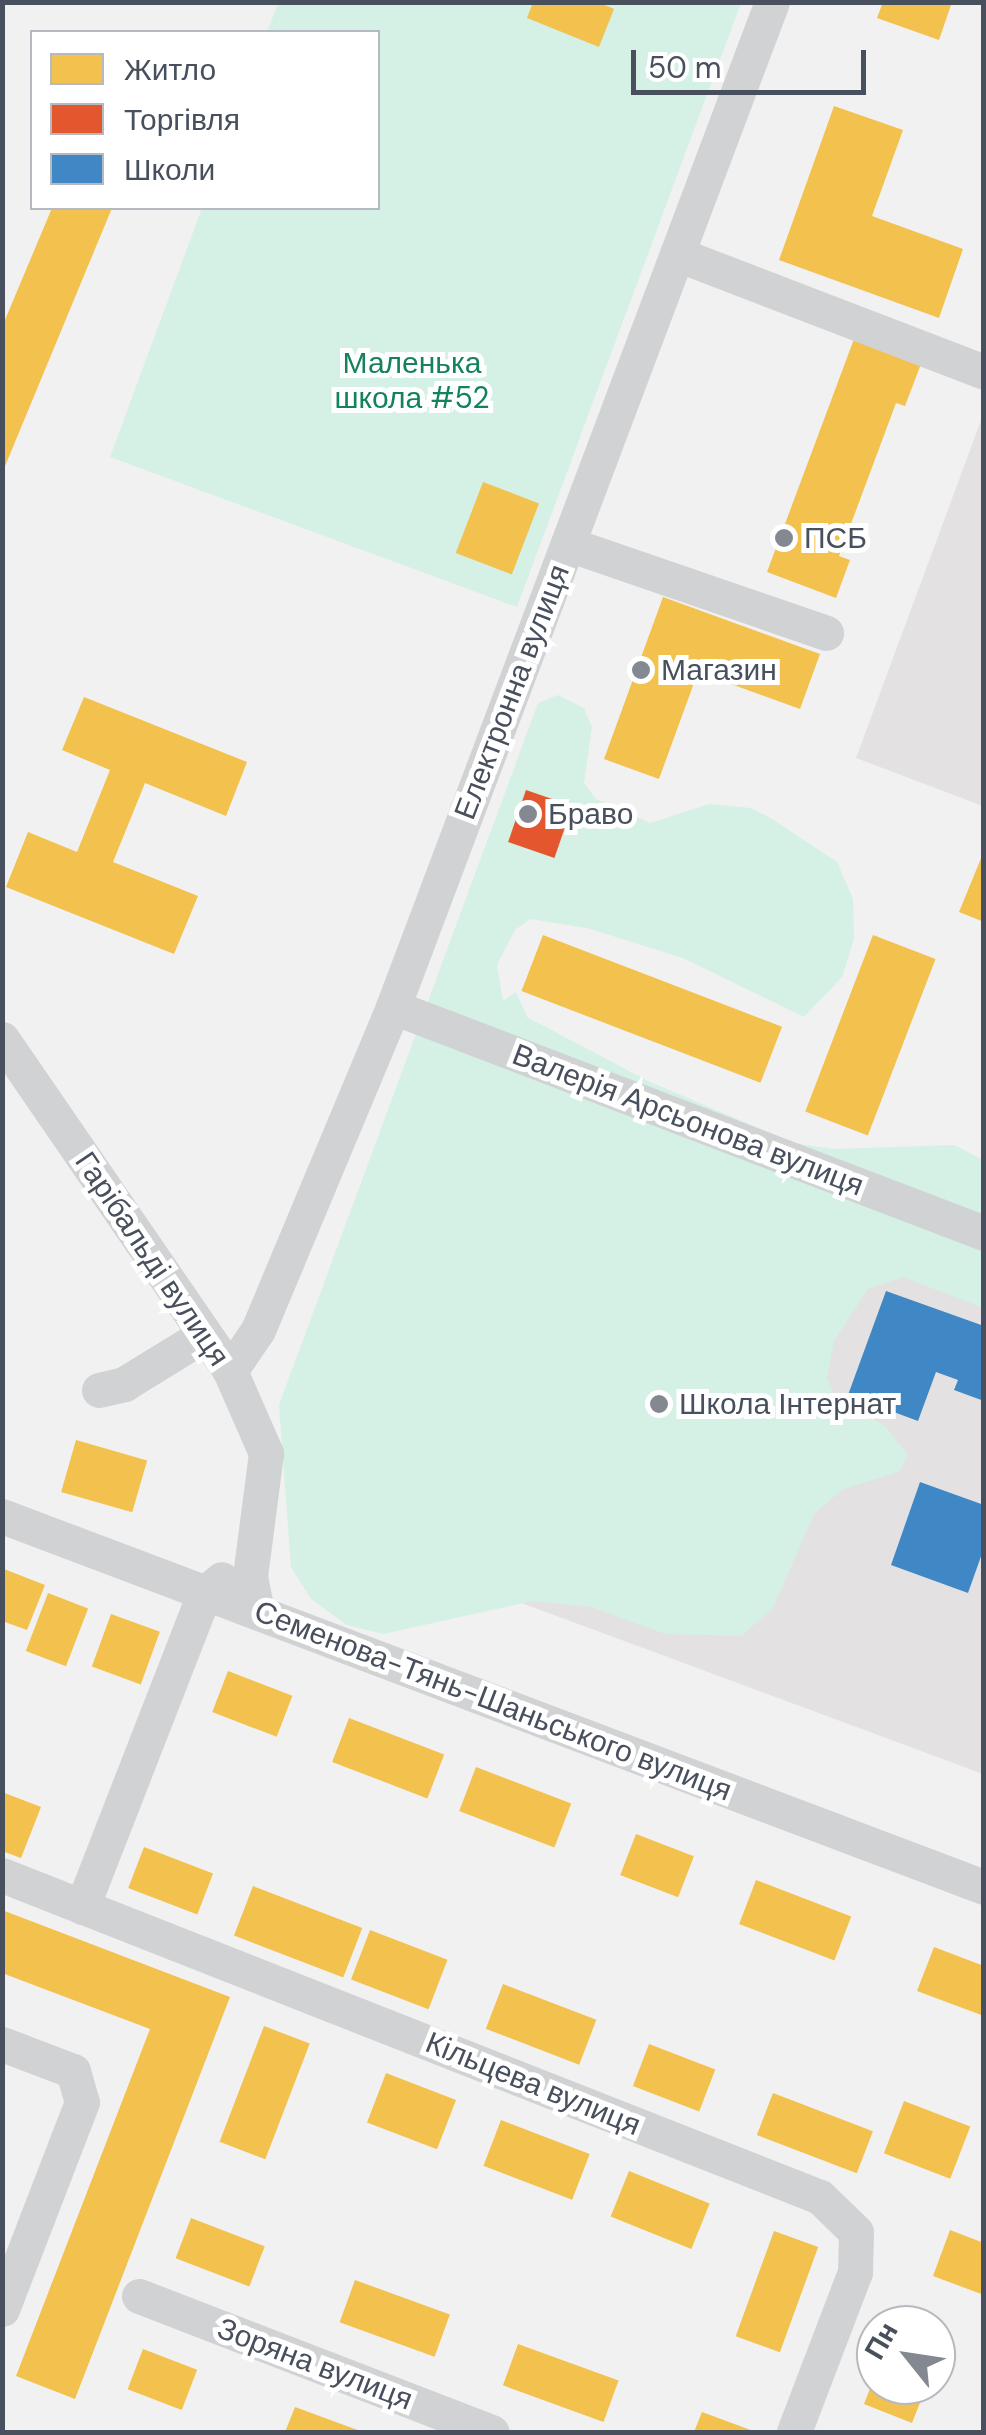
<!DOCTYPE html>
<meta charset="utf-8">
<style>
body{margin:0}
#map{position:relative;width:986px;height:2435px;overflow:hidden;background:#f2f1f1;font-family:"DM Sans",sans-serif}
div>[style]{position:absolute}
.education>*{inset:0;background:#e3e1e2}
.green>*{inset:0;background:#d5f0e4}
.homes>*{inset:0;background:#f2c14e;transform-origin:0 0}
.shops>*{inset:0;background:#e4572e;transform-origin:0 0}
.schools>*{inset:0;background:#3f88c5}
.minor>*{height:35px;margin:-17.5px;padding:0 17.5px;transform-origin:17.5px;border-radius:17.5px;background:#d0d2d4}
.dots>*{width:28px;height:28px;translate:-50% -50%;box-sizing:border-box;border:5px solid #fff;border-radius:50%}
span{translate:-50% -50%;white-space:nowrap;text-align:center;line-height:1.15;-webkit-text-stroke:10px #fff;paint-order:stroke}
.park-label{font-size:30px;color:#15825c}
.poi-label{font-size:30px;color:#48505e}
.left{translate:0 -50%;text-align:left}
.street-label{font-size:30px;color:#48505e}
.frame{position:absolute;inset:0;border:5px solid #48505e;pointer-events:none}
.legend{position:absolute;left:30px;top:30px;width:350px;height:180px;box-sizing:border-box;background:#fff;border:2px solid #b6b9bf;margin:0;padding:12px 18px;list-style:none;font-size:30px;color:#48505e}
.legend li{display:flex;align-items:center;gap:20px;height:50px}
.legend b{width:50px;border:2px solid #b6b9bf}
.north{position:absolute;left:856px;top:2305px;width:100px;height:100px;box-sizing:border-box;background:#fff;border:2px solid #b6b9bf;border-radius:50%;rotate:300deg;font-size:28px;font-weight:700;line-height:40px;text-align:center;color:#48505e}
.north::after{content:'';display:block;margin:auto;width:35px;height:45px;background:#848891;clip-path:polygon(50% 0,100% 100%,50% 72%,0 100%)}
.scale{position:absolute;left:631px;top:50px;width:235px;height:45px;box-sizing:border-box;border:5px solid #48505e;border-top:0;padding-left:12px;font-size:30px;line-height:35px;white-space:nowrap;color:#48505e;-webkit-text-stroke:8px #fff;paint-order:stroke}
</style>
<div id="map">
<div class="education">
<i style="clip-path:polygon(983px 415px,983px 806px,856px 758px)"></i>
<i style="clip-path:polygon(449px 1093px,983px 1291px,983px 1774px,292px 1518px)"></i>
</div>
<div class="green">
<i style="clip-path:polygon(278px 3px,741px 3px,517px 607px,110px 457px,202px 208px,378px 208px,378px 32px,267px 32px)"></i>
<i style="clip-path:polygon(558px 695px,584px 708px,592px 727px,584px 783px,596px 799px,650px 823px,709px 804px,751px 808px,769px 817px,837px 862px,853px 899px,854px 939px,842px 977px,804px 1017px,683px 958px,587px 928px,530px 919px,515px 930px,497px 965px,503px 1001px,516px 992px,527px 1017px,648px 1081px,793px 1143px,833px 1149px,954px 1145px,983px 1160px,983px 1308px,903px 1277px,868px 1289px,834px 1341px,827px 1378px,834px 1396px,885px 1426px,908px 1455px,899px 1472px,843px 1489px,814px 1514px,773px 1608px,741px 1636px,665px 1634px,591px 1607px,533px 1601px,383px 1634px,347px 1625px,311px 1599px,291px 1567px,279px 1405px,538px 703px)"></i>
</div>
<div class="homes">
<i style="clip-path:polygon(533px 2px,598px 2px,614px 9px,599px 47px,527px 18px)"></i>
<i style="clip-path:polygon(883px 2px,952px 2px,939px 40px,877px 18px)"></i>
<i style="clip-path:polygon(834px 106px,903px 130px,872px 216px,963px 249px,939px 318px,779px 260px)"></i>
<i style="clip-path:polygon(52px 208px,112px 208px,3px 471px,2px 327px)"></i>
<i style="clip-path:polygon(854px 339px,921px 364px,905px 406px,896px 403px,839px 556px,850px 560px,836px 598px,767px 572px)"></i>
<i style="left:483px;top:482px;width:60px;height:76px;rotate:21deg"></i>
<i style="clip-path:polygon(663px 597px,820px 654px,800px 709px,698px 672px,659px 779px,604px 759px)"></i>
<i style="clip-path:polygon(84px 697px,247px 762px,226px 816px,145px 783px,113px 862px,198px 896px,174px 954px,6px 887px,28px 832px,77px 852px,110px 770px,62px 750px)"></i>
<i style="clip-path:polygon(984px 851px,984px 922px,959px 912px)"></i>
<i style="left:543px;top:935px;width:256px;height:60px;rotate:21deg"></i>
<i style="left:873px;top:935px;width:67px;height:189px;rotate:21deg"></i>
<i style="left:76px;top:1440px;width:74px;height:54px;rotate:16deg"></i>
<i style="clip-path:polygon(4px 1569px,45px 1585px,27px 1630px,2px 1621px)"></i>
<i style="left:48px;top:1593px;width:43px;height:62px;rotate:21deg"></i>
<i style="left:111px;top:1614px;width:52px;height:56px;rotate:20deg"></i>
<i style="left:228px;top:1671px;width:69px;height:44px;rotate:21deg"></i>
<i style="left:349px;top:1718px;width:102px;height:47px;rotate:21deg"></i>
<i style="left:476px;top:1767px;width:102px;height:47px;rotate:21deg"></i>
<i style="clip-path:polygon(2px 1792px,41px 1807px,21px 1858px,2px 1851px)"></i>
<i style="left:636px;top:1834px;width:62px;height:44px;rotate:21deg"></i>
<i style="left:144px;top:1847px;width:74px;height:44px;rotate:21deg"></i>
<i style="left:756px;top:1880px;width:102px;height:47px;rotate:21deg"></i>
<i style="left:253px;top:1886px;width:117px;height:53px;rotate:21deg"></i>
<i style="clip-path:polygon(2px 1910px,230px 1997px,75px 2399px,16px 2376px,150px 2029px,2px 1973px)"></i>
<i style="left:370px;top:1930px;width:83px;height:53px;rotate:21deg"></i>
<i style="clip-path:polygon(934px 1947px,984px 1966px,984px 2016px,917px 1991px)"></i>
<i style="left:503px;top:1984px;width:100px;height:48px;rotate:21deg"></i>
<i style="left:264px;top:2026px;width:49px;height:124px;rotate:21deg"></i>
<i style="left:649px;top:2044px;width:71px;height:45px;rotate:21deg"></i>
<i style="left:386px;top:2073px;width:75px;height:53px;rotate:21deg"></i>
<i style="left:773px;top:2093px;width:107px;height:45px;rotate:21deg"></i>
<i style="left:904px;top:2101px;width:71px;height:56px;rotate:21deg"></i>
<i style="left:501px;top:2120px;width:95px;height:49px;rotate:21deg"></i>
<i style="left:629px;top:2171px;width:87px;height:49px;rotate:22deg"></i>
<i style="left:191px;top:2218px;width:79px;height:43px;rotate:21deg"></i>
<i style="clip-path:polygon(950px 2230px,984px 2243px,984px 2295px,933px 2276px)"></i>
<i style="left:774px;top:2231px;width:47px;height:112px;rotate:20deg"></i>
<i style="left:355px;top:2280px;width:101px;height:45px;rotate:20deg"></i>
<i style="clip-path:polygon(899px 2312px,933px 2325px,894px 2325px)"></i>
<i style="left:518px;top:2344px;width:107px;height:44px;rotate:20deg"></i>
<i style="left:143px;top:2349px;width:58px;height:43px;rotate:21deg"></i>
<i style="clip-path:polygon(876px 2373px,876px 2385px,927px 2385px,912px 2423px,864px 2404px)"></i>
<i style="clip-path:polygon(295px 2407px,363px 2432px,285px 2432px)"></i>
<i style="clip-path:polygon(702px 2412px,756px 2432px,694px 2432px)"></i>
</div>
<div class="shops">
<i style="left:526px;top:790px;width:49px;height:55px;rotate:19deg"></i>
</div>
<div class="schools">
<i style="clip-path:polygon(886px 1291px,984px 1326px,984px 1401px,954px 1390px,958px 1380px,936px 1372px,918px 1421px,848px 1395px)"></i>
<i style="clip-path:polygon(920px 1482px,984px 1505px,984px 1548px,968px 1593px,891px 1565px)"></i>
</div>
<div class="minor">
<i style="left:677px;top:254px;width:329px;rotate:21deg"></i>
<i style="left:568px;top:544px;width:273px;rotate:19deg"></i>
<i style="left:393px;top:1007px;width:633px;rotate:20.93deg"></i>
<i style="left:2px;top:1039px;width:403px;rotate:55.5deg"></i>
<i style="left:230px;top:1371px;width:90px;rotate:66.3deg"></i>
<i style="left:266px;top:1453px;width:124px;rotate:97.4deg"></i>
<i style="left:250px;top:1576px;width:36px;rotate:79deg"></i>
<i style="left:230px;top:1371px;width:50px;rotate:-55.7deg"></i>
<i style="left:258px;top:1330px;width:350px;rotate:-67.3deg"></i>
<i style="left:393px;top:1007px;width:1074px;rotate:-69.34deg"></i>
<i style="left:99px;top:1390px;width:26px;rotate:-13deg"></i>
<i style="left:124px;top:1384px;width:92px;rotate:-31.6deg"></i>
<i style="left:2px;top:1516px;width:1050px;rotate:20.7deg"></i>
<i style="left:2px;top:1875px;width:879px;rotate:21.49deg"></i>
<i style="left:820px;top:2197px;width:50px;rotate:44.2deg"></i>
<i style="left:856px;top:2232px;width:40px;rotate:91.4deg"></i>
<i style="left:855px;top:2272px;width:171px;rotate:110.9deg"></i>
<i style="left:82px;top:1907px;width:336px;rotate:-68.7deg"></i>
<i style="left:204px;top:1594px;width:23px;rotate:-40deg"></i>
<i style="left:2px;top:2044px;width:76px;rotate:20.8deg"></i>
<i style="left:73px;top:2071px;width:32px;rotate:74deg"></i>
<i style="left:82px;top:2102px;width:222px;rotate:111.1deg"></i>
<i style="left:139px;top:2296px;width:378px;rotate:21.1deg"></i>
</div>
<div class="dots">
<i style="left:784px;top:538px;background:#848891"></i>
<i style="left:641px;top:670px;background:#848891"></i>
<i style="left:528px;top:814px;background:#848891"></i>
<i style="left:659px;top:1404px;background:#848891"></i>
</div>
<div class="park-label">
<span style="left:412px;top:380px">Маленька<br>школа #52</span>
</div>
<div class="poi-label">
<span class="left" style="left:804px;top:538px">ПСБ</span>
<span class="left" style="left:661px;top:670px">Магазин</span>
<span class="left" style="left:548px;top:814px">Браво</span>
<span class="left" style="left:679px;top:1404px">Школа Інтернат</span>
</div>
<div class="street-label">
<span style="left:512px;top:692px;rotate:-69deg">Електронна вулиця</span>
<span style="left:688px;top:1120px;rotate:21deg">Валерія Арсьонова вулиця</span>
<span style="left:152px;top:1259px;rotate:56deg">Гарібальді вулиця</span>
<span style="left:493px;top:1701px;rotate:21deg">Семенова-Тянь-Шаньського вулиця</span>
<span style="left:533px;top:2084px;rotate:22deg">Кільцева вулиця</span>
<span style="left:315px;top:2364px;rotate:21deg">Зоряна вулиця</span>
</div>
<div class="frame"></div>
<ul class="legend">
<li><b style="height:28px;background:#f2c14e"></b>Житло</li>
<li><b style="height:28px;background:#e4572e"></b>Торгівля</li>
<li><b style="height:28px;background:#3f88c5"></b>Школи</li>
</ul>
<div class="north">Пн</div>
<div class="scale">50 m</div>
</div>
